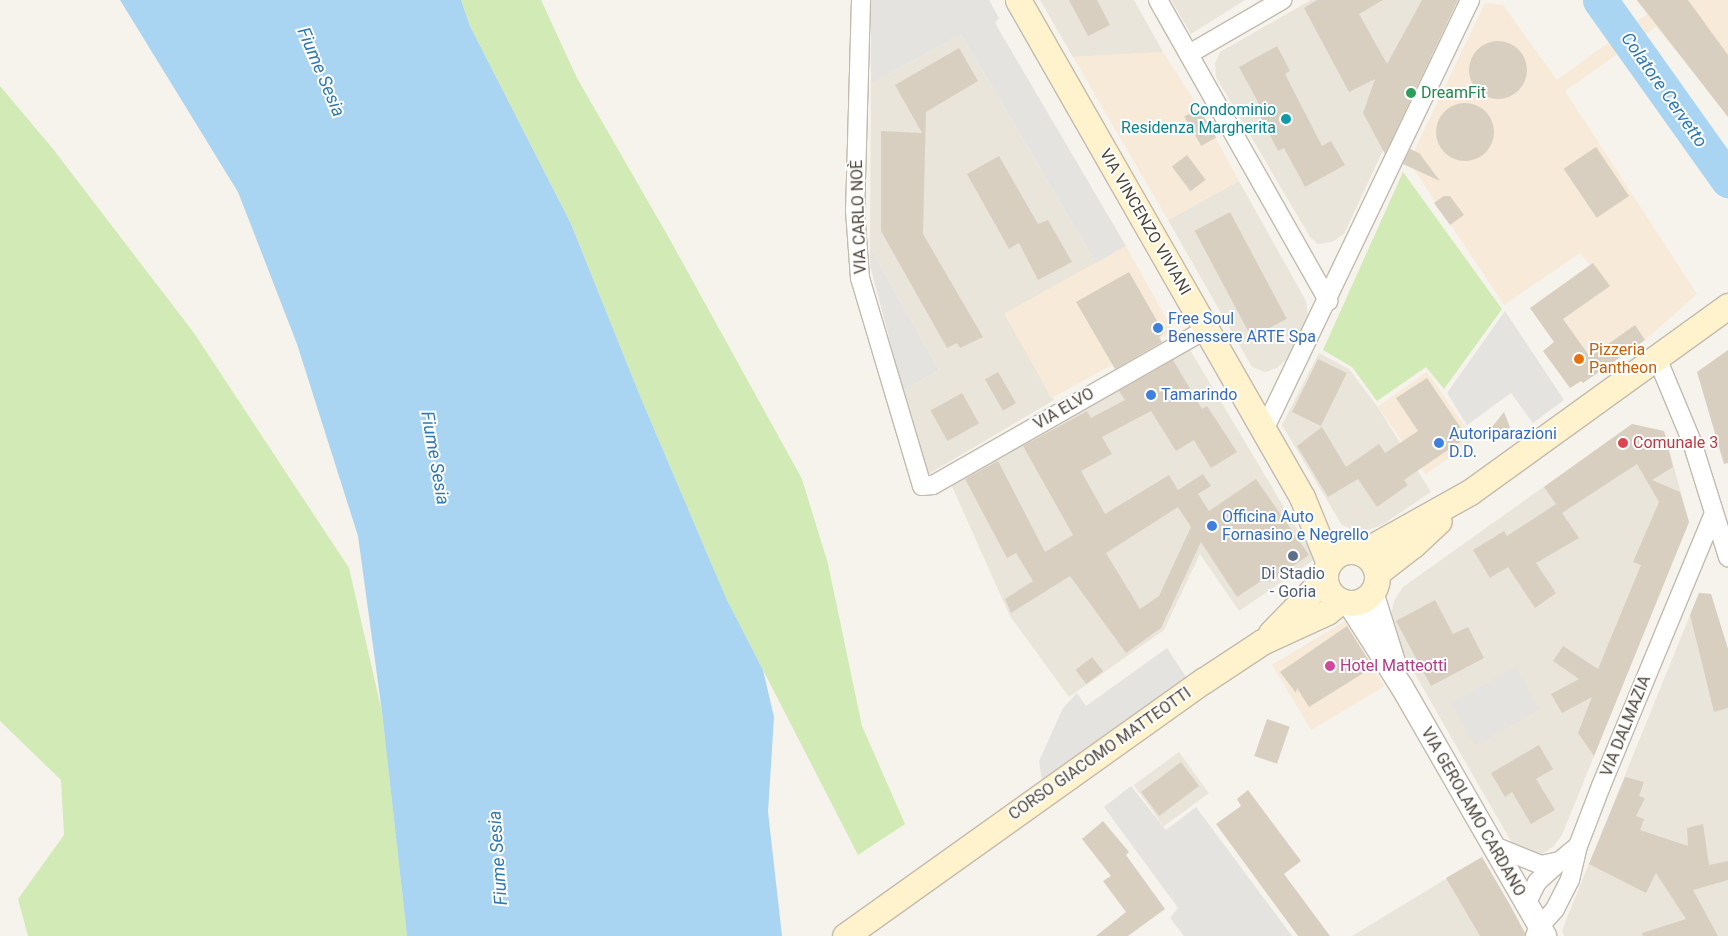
<!DOCTYPE html>
<meta charset="utf-8">
<style>
body{margin:0}
#map{position:relative;width:1728px;height:936px;overflow:hidden;background:#f6f3ec;font-family:Roboto,sans-serif}
div>[style]{position:absolute}
.residential>*{inset:0;background:#eae5da;transform-origin:0 0}
.commercial>*{inset:0;background:#f7ead8;transform-origin:0 0}
.green>*{inset:0;background:#d2eab5}
.parking>*{inset:0;background:#e5e3e0;transform-origin:0 0}
.water>*{inset:0;background:#a9d4f2}
.river>*{height:35px;margin:-17.5px;padding:0 17.5px;transform-origin:17.5px;border-radius:17.5px;background:#a9d4f2}
.building>*{inset:0;background:#d8cfc1;transform-origin:0 0}
.round{border-radius:50%}
.roads{filter:drop-shadow(1px 0 #c2bbae) drop-shadow(-1px 0 #c2bbae) drop-shadow(0 1px #c2bbae) drop-shadow(0 -1px #c2bbae)}
.minor>*{height:18px;margin:-9px;padding:0 9px;transform-origin:9px;border-radius:9px;background:#fff}
.tertiary>*{height:22px;margin:-11px;padding:0 11px;transform-origin:11px;border-radius:11px;background:#fff}
.secondary>*{height:25px;margin:-12.5px;padding:0 12.5px;transform-origin:12.5px;border-radius:12.5px;background:#fff3cd}
.secondary>.ring{margin:-12.5px;padding:0;box-sizing:content-box;background:none;border:25px solid #fff3cd;border-radius:50%}
.dots>*{width:14px;height:14px;translate:-50% -50%;box-sizing:border-box;border:2px solid #fff;border-radius:50%}
span{translate:-50% -50%;white-space:nowrap;text-align:center;line-height:1.15;-webkit-text-stroke:4px #fff;paint-order:stroke}
.leisure-label{font-size:16px;color:#27864d}
.left{translate:0 -50%;text-align:left}
.culture-label{font-size:16px;color:#0d838f}
.right{translate:-100% -50%;text-align:right}
.street-label{font-size:16px;color:#4b4439}
.shop-label{font-size:16px;color:#366cbe}
.food-label{font-size:16px;color:#c56008}
.health-label{font-size:16px;color:#be3a42}
.service-label{font-size:16px;color:#4e5e75}
.hotel-label{font-size:16px;color:#b23c85}
.water-label{font-size:18px;color:#2e7ab2;font-style:italic}
</style>
<div id="map">
<div class="residential">
<i style="clip-path:polygon(1040px 0,1134px 0,1163px 52px,1073px 57px)"></i>
<i style="clip-path:polygon(1171px 0,1245px 0,1191px 34px)"></i>
<i style="clip-path:polygon(1311px 0,1453px 0,1344px 234px,1332px 242px,1318px 244px,1310px 237px,1216px 77px,1215px 64px,1220px 52px)"></i>
<i style="clip-path:polygon(961px 34px,1096px 263px,1005px 315px,1054px 400px,927px 475px,903px 391px,939px 370px,870px 247px,871px 84px)"></i>
<i style="clip-path:polygon(1239px 181px,1306px 301px,1308px 315px,1288px 358px,1277px 368px,1265px 372px,1252px 367px,1168px 220px)"></i>
<i style="clip-path:polygon(1187px 345px,1315px 559px,1239px 611px,1200px 554px,1164px 630px,1069px 697px,1010px 616px,950px 482px)"></i>
<i style="clip-path:polygon(1319px 353px,1349px 369px,1377px 406px,1431px 492px,1382px 525px,1368px 530px,1354px 530px,1342px 525px,1282px 425px)"></i>
<i style="clip-path:polygon(1632px 424px,1664px 431px,1689px 522px,1562px 835px,1553px 847px,1542px 854px,1532px 855px,1520px 852px,1512px 843px,1400px 648px,1394px 633px,1391px 615px,1394px 601px,1403px 587px)"></i>
<i style="clip-path:polygon(1699px 593px,1711px 594px,1728px 649px,1728px 936px,1564px 936px,1562px 932px,1566px 920px)"></i>
<i style="left:1179px;top:752px;width:51px;height:56px;rotate:54deg"></i>
<i style="clip-path:polygon(1482px 857px,1527px 936px,1352px 936px)"></i>
</div>
<div class="commercial">
<i style="clip-path:polygon(1636px 0,1728px 0,1728px 117px,1699px 78px,1656px 27px,1565px 91px,1697px 294px,1645px 340px,1583px 383px,1581px 381px,1570px 388px,1543px 351px,1554px 342px,1530px 308px,1590px 265px,1580px 253px,1504px 305px,1409px 162px,1485px 3px,1503px 5px,1557px 80px,1647px 14px)"></i>
<i style="clip-path:polygon(1163px 52px,1199px 108px,1239px 181px,1168px 220px,1073px 57px)"></i>
<i style="left:1126px;top:246px;width:97px;height:139px;rotate:61deg"></i>
<i style="left:1427px;top:372px;width:83px;height:60px;rotate:55deg"></i>
<i style="left:1345px;top:621px;width:76px;height:85px;rotate:59deg"></i>
</div>
<div class="green">
<i style="clip-path:polygon(461px 0,541px 0,577px 78px,669px 238px,802px 479px,828px 564px,862px 726px,905px 824px,858px 855px,726px 598px,640px 396px,571px 224px,470px 26px)"></i>
<i style="clip-path:polygon(0 86px,53px 149px,194px 333px,349px 568px,382px 712px,407px 936px,28px 936px,18px 899px,64px 835px,61px 780px,0 721px)"></i>
<i style="clip-path:polygon(1403px 172px,1502px 309px,1444px 389px,1426px 367px,1377px 401px,1352px 367px,1323px 350px)"></i>
</div>
<div class="parking">
<i style="clip-path:polygon(871px 0,989px 0,999px 18px,995px 23px,1126px 246px,1096px 263px,961px 34px,871px 84px)"></i>
<i style="clip-path:polygon(870px 247px,939px 370px,903px 391px,870px 265px)"></i>
<i style="clip-path:polygon(1505px 311px,1564px 400px,1533px 423px,1511px 393px,1467px 425px,1447px 393px)"></i>
<i style="clip-path:polygon(1167px 648px,1186px 677px,1042px 781px,1039px 761px,1063px 708px,1077px 693px,1086px 706px)"></i>
<i style="left:1516px;top:667px;width:49px;height:74px;rotate:61deg"></i>
<i style="clip-path:polygon(1131px 786px,1166px 830px,1196px 807px,1292px 936px,1184px 936px,1170px 918px,1178px 908px,1104px 807px)"></i>
</div>
<div class="water">
<i style="clip-path:polygon(120px 0,461px 0,470px 26px,571px 224px,640px 396px,726px 598px,763px 670px,774px 717px,768px 812px,782px 936px,407px 936px,382px 712px,358px 536px,297px 344px,238px 192px)"></i>
</div>
<div class="river">
<i style="left:1600px;top:0;width:221px;rotate:54.6deg"></i>
</div>
<div class="building">
<i style="clip-path:polygon(1069px 0,1097px 0,1110px 25px,1088px 36px)"></i>
<i style="clip-path:polygon(1317px 0,1383px 0,1359px 14px,1387px 64px,1422px 0,1458px 0,1385px 154px,1363px 113px,1375px 79px,1349px 92px,1304px 8px)"></i>
<i style="clip-path:polygon(1637px 0,1688px 0,1728px 55px,1728px 117px)"></i>
<i class="round" style="left:1469px;top:41px;width:58px;height:58px"></i>
<i style="clip-path:polygon(1277px 46px,1290px 71px,1285px 74px,1322px 146px,1331px 141px,1345px 165px,1305px 187px,1284px 148px,1278px 151px,1255px 106px,1259px 104px,1239px 67px)"></i>
<i style="clip-path:polygon(959px 48px,978px 81px,926px 112px,923px 234px,983px 337px,960px 348px,957px 343px,947px 348px,881px 231px,881px 131px,922px 133px,895px 85px)"></i>
<i class="round" style="left:1436px;top:103px;width:58px;height:58px"></i>
<i style="left:1199px;top:108px;width:34px;height:17px;rotate:60deg"></i>
<i style="left:1596px;top:147px;width:59px;height:39px;rotate:56deg"></i>
<i style="clip-path:polygon(1410px 149px,1419px 153px,1440px 181px,1403px 164px)"></i>
<i style="left:1187px;top:155px;width:31px;height:19px;rotate:53deg"></i>
<i style="clip-path:polygon(999px 156px,1038px 224px,1048px 220px,1072px 262px,1038px 280px,1019px 243px,1009px 249px,967px 174px)"></i>
<i style="clip-path:polygon(1444px 196px,1450px 196px,1464px 215px,1450px 225px,1434px 203px)"></i>
<i style="left:1230px;top:212px;width:121px;height:40px;rotate:62deg"></i>
<i style="clip-path:polygon(1593px 263px,1610px 286px,1563px 319px,1590px 357px,1635px 325px,1645px 340px,1583px 383px,1581px 381px,1570px 388px,1543px 351px,1554px 342px,1530px 308px)"></i>
<i style="clip-path:polygon(1129px 272px,1164px 333px,1159px 337px,1162px 342px,1115px 369px,1076px 302px)"></i>
<i style="clip-path:polygon(1728px 350px,1728px 463px,1724px 464px,1697px 372px)"></i>
<i style="left:1318px;top:359px;width:32px;height:59px;rotate:26deg"></i>
<i style="clip-path:polygon(evenodd,1173px 360px,1202px 409px,1207px 406px,1237px 452px,1211px 468px,1194px 440px,1176px 451px,1151px 411px,1102px 437px,1112px 454px,1081px 471px,1105px 514px,1169px 475px,1178px 490px,1203px 474px,1211px 486px,1198px 494px,1209px 511px,1256px 479px,1309px 555px,1270px 582px,1267px 577px,1237px 597px,1201px 542px,1161px 628px,1126px 653px,1070px 576px,1011px 613px,1005px 599px,1033px 581px,1016px 553px,1007px 558px,965px 479px,998px 461px,1045px 552px,1073px 535px,1023px 446px,1087px 411px,1091px 418px,1125px 400px,1119px 391px,1173px 360px,1178px 507px,1191px 527px,1159px 596px,1140px 609px,1106px 553px,1178px 507px)"></i>
<i style="left:998px;top:372px;width:36px;height:15px;rotate:60deg"></i>
<i style="clip-path:polygon(1427px 378px,1467px 437px,1404px 480px,1408px 485px,1377px 507px,1358px 479px,1328px 497px,1297px 446px,1322px 427px,1346px 467px,1379px 444px,1385px 453px,1418px 431px,1396px 398px)"></i>
<i style="left:962px;top:393px;width:35px;height:36px;rotate:61deg"></i>
<i style="clip-path:polygon(1504px 412px,1511px 430px,1507px 436px,1499px 438px,1492px 433px,1492px 427px)"></i>
<i style="clip-path:polygon(1632px 424px,1664px 431px,1673px 467px,1652px 480px,1680px 492px,1689px 522px,1594px 756px,1578px 733px,1592px 697px,1562px 713px,1551px 694px,1579px 679px,1553px 661px,1563px 646px,1598px 669px,1641px 565px,1633px 562px,1659px 502px,1637px 464px,1562px 513px,1579px 538px,1536px 563px,1556px 593px,1535px 608px,1508px 567px,1490px 578px,1473px 550px,1504px 531px,1507px 536px,1556px 504px,1544px 487px)"></i>
<i style="clip-path:polygon(1699px 593px,1711px 594px,1728px 649px,1728px 708px,1714px 712px,1690px 615px)"></i>
<i style="clip-path:polygon(1435px 600px,1453px 634px,1468px 627px,1484px 658px,1431px 686px,1396px 621px)"></i>
<i style="clip-path:polygon(1347px 626px,1373px 667px,1309px 707px,1297px 688px,1296px 693px,1280px 672px)"></i>
<i style="left:1092px;top:657px;width:18px;height:21px;rotate:52deg"></i>
<i style="left:1267px;top:719px;width:24px;height:39px;rotate:19deg"></i>
<i style="clip-path:polygon(1539px 745px,1553px 769px,1536px 779px,1555px 810px,1531px 824px,1512px 792px,1505px 797px,1491px 773px)"></i>
<i style="left:1181px;top:762px;width:30px;height:50px;rotate:53deg"></i>
<i style="clip-path:polygon(1625px 777px,1644px 782px,1639px 796px,1645px 798px,1636px 816px,1644px 819px,1640px 830px,1688px 846px,1687px 828px,1703px 824px,1709px 865px,1728px 861px,1728px 880px,1693px 890px,1718px 936px,1643px 936px,1642px 933px,1686px 919px,1656px 873px,1646px 893px,1589px 864px)"></i>
<i style="clip-path:polygon(1248px 790px,1301px 861px,1284px 874px,1330px 936px,1298px 936px,1216px 824px,1241px 806px,1237px 799px)"></i>
<i style="clip-path:polygon(1103px 821px,1129px 852px,1126px 855px,1165px 909px,1128px 936px,1096px 936px,1126px 912px,1103px 881px,1111px 876px,1082px 839px)"></i>
<i style="clip-path:polygon(1482px 857px,1510px 905px,1525px 933px,1525px 936px,1480px 936px,1446px 878px)"></i>
</div>
<div class="roads">
<div class="minor">
<i style="left:861px;top:0;width:210px;rotate:91.6deg"></i>
<i style="left:855px;top:210px;width:68px;rotate:85.8deg"></i>
<i style="left:860px;top:278px;width:217px;rotate:73.4deg"></i>
<i style="left:922px;top:486px;width:11px;rotate:-5deg"></i>
<i style="left:933px;top:485px;width:314px;rotate:-29.7deg"></i>
<i style="left:1158px;top:0;width:346px;rotate:60.5deg"></i>
<i style="left:1189px;top:54px;width:108px;rotate:-30.1deg"></i>
<i style="left:1657px;top:358px;width:91px;rotate:67.4deg"></i>
<i style="left:1692px;top:442px;width:121px;rotate:72.6deg"></i>
<i style="left:1264px;top:430px;width:477px;rotate:-64.4deg"></i>
<i style="left:1492px;top:845px;width:53px;rotate:22.2deg"></i>
<i style="left:1541px;top:865px;width:19px;rotate:-12deg"></i>
<i style="left:1560px;top:861px;width:23px;rotate:-40deg"></i>
<i style="left:1526px;top:904px;width:25px;rotate:-63deg"></i>
<i style="left:1537px;top:882px;width:28px;rotate:-42deg"></i>
<i style="left:1535px;top:936px;width:10px;rotate:-66deg"></i>
<i style="left:1539px;top:927px;width:24px;rotate:-48deg"></i>
<i style="left:1555px;top:909px;width:33px;rotate:-63deg"></i>
<i style="left:1570px;top:880px;width:35px;rotate:-77deg"></i>
<i style="left:1578px;top:846px;width:64px;rotate:-69deg"></i>
<i style="left:1601px;top:786px;width:295px;rotate:-67.5deg"></i>
</div>
<div class="tertiary">
<i style="left:1372px;top:592px;width:73px;rotate:72.6deg"></i>
<i style="left:1348px;top:602px;width:101px;rotate:57.6deg"></i>
<i style="left:1402px;top:687px;width:287px;rotate:60.1deg"></i>
</div>
<div class="secondary">
<i style="left:1018px;top:0;width:572px;rotate:60.26deg"></i>
<i style="left:1302px;top:497px;width:71px;rotate:67.8deg"></i>
<i class="ring" style="left:1325px;top:551px;width:27px;height:27px"></i>
<i style="left:1361px;top:553px;width:125px;rotate:-29.2deg"></i>
<i style="left:1470px;top:492px;width:318px;rotate:-35.8deg"></i>
<i style="left:1377px;top:573px;width:46px;rotate:-37.9deg"></i>
<i style="left:1413px;top:545px;width:35px;rotate:-43deg"></i>
<i style="left:1271px;top:633px;width:59px;rotate:-45.7deg"></i>
<i style="left:1312px;top:591px;width:21px;rotate:-53deg"></i>
<i style="left:845px;top:936px;width:440px;rotate:-35.5deg"></i>
<i style="left:1203px;top:681px;width:71px;rotate:-33.5deg"></i>
<i style="left:1262px;top:642px;width:72px;rotate:-24.8deg"></i>
<i style="left:1327px;top:612px;width:18px;rotate:-38deg"></i>
</div>
</div>
<div class="dots">
<i style="left:1411px;top:93px;background:#2e9e5b"></i>
<i style="left:1286px;top:119px;background:#0f9aa8"></i>
<i style="left:1158px;top:328px;background:#3f7fe0"></i>
<i style="left:1579px;top:359px;background:#e8710a"></i>
<i style="left:1151px;top:395px;background:#3f7fe0"></i>
<i style="left:1439px;top:443px;background:#3f7fe0"></i>
<i style="left:1623px;top:443px;background:#e0444e"></i>
<i style="left:1212px;top:526px;background:#3f7fe0"></i>
<i style="left:1293px;top:556px;background:#5c6f8a"></i>
<i style="left:1330px;top:666px;background:#d1479c"></i>
</div>
<div class="leisure-label">
<span class="left" style="left:1421px;top:93px">DreamFit</span>
</div>
<div class="culture-label">
<span class="right" style="left:1276px;top:119px">Condominio<br>Residenza Margherita</span>
</div>
<div class="street-label">
<span style="left:859px;top:217px;rotate:-92deg">VIA CARLO NOÈ</span>
<span style="left:1145px;top:222px;rotate:60deg">VIA VINCENZO VIVIANI</span>
<span style="left:1064px;top:409px;rotate:-30deg">VIA ELVO</span>
<span style="left:1626px;top:726px;rotate:-68deg">VIA DALMAZIA</span>
<span style="left:1100px;top:754px;rotate:-35deg">CORSO GIACOMO MATTEOTTI</span>
<span style="left:1473px;top:812px;rotate:60deg">VIA GEROLAMO CARDANO</span>
</div>
<div class="shop-label">
<span class="left" style="left:1168px;top:328px">Free Soul<br>Benessere ARTE Spa</span>
<span class="left" style="left:1161px;top:395px">Tamarindo</span>
<span class="left" style="left:1449px;top:443px">Autoriparazioni<br>D.D.</span>
<span class="left" style="left:1222px;top:526px">Officina Auto<br>Fornasino e Negrello</span>
</div>
<div class="food-label">
<span class="left" style="left:1589px;top:359px">Pizzeria<br>Pantheon</span>
</div>
<div class="health-label">
<span class="left" style="left:1633px;top:443px">Comunale 3</span>
</div>
<div class="service-label">
<span style="left:1293px;top:583px">Di Stadio<br>- Goria</span>
</div>
<div class="hotel-label">
<span class="left" style="left:1340px;top:666px">Hotel Matteotti</span>
</div>
<div class="water-label">
<span style="left:321px;top:72px;rotate:67deg">Fiume Sesia</span>
<span style="left:1664px;top:90px;rotate:55deg">Colatore Cervetto</span>
<span style="left:435px;top:458px;rotate:80deg">Fiume Sesia</span>
<span style="left:498px;top:858px;rotate:-94deg">Fiume Sesia</span>
</div>
</div>
